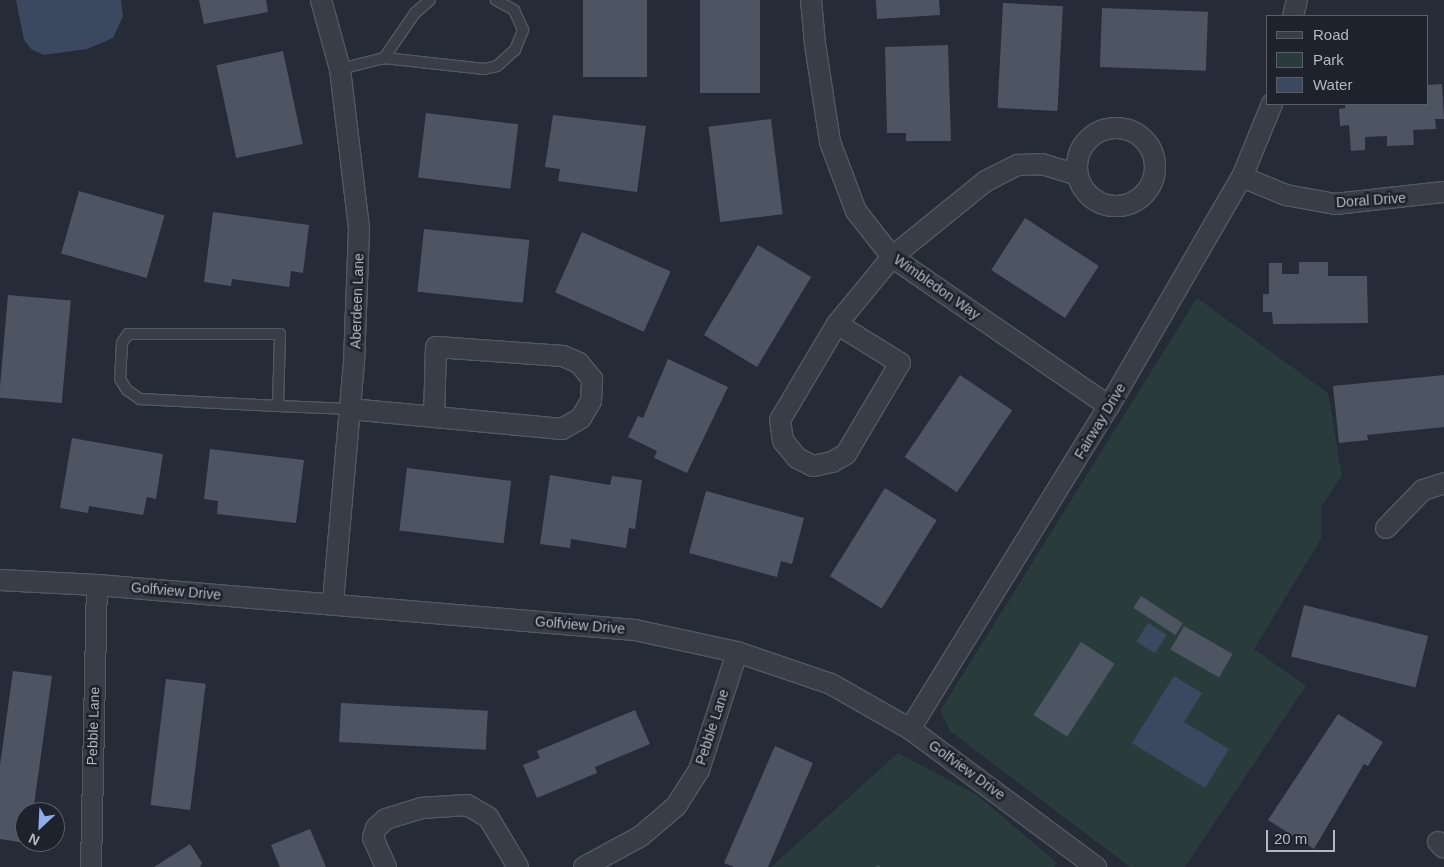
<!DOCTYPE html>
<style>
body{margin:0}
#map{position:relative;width:1444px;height:867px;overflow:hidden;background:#252b37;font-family:Helvetica,sans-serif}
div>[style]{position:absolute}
.green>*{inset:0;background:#2a3b3c}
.water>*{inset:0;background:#3c485f;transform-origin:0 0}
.building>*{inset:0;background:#4d5563;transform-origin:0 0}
.path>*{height:3px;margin-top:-1.5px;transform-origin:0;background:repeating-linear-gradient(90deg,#48565a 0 4px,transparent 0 8px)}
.roads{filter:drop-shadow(1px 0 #535863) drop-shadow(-1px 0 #535863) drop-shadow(0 1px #535863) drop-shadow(0 -1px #535863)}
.service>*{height:10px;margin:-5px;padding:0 5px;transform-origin:5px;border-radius:5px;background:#383d48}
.minor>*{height:20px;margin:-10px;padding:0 10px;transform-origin:10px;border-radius:10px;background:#383d48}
.minor>.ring{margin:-10px;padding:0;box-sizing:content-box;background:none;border:20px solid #383d48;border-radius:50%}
span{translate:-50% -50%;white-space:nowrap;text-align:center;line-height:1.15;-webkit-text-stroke:5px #1d222d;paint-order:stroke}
.street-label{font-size:14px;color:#b3b8c4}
.legend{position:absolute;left:1266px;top:15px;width:162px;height:90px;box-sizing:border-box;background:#1d222d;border:1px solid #595e69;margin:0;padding:6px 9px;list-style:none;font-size:15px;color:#b3b8c4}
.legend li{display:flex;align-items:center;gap:10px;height:25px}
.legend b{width:25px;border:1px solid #595e69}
.north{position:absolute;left:15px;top:802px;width:50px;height:50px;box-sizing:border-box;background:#1d222d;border:1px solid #595e69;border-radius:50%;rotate:205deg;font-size:14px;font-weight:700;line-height:20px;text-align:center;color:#b3b8c4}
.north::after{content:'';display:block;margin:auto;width:18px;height:22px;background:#91acea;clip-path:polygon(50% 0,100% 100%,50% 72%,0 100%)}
.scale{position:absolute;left:1266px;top:830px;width:69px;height:22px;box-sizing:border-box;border:2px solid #b3b8c4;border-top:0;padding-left:6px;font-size:15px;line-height:18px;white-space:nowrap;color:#b3b8c4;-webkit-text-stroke:4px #1d222d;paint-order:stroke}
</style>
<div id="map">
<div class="green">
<i style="clip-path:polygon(1197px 298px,1328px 393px,1342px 476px,1321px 507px,1321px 539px,1254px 649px,1306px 686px,1185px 867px,1130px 867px,950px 731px,940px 711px)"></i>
<i style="clip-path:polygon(898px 753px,977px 795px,1056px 862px,1055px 867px,771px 867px)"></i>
</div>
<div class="water">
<i style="clip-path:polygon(16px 0,121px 0,123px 16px,113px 38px,87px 49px,44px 55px,31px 49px,24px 40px)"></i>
<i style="left:1148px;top:623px;width:22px;height:22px;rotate:32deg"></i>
<i style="clip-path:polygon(1174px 676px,1202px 693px,1184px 722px,1229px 749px,1205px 788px,1132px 743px)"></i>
</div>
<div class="building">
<i style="clip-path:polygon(199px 0,266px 0,268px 12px,204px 24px)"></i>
<i style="left:583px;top:0;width:64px;height:77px"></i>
<i style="left:700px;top:0;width:60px;height:93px"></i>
<i style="clip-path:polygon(876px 0,939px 0,940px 15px,877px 19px)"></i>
<i style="left:1003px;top:3px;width:60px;height:105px;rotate:3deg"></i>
<i style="left:1102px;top:8px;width:106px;height:59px;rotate:2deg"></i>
<i style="clip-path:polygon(948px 45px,951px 141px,906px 141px,906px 133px,887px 133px,885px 47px)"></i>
<i style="left:283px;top:51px;width:95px;height:68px;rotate:78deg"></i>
<i style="clip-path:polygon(1442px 84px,1444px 119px,1435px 119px,1436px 129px,1413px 130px,1414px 145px,1387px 146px,1387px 136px,1365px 137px,1365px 150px,1351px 151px,1349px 125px,1340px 126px,1339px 109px,1345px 108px,1345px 104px,1428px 104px,1428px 85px)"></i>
<i style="left:426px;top:113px;width:93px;height:65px;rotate:7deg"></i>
<i style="clip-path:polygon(553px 115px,646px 126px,637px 192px,558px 181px,560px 169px,545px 167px)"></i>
<i style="left:771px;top:119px;width:96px;height:63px;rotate:83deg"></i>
<i style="left:79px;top:191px;width:89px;height:65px;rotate:16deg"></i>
<i style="clip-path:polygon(213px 212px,309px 225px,303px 273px,291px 271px,289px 287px,232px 279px,231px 286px,204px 282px)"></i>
<i style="left:1025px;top:218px;width:88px;height:62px;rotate:33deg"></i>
<i style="left:424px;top:229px;width:106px;height:63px;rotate:6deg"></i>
<i style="left:582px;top:232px;width:97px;height:66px;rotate:24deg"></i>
<i style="left:758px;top:245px;width:62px;height:105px;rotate:31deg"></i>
<i style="clip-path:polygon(1299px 262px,1328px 262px,1328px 276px,1367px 276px,1368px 323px,1273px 324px,1272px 312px,1263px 312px,1263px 294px,1269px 294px,1269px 263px,1282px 263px,1282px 274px,1299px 274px)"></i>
<i style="left:8px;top:295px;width:63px;height:103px;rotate:5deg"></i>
<i style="clip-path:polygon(668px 359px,728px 387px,687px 473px,654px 458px,657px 451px,628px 437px,638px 416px,643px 418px)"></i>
<i style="left:960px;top:375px;width:63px;height:99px;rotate:34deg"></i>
<i style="clip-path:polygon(1444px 375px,1444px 427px,1367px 435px,1368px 440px,1339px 443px,1333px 386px)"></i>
<i style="clip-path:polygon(72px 438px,163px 454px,156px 499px,147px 497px,143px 515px,89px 506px,88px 513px,60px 508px)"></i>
<i style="clip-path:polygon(210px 449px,304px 460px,296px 523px,217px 514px,218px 501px,204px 499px)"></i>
<i style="left:407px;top:468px;width:105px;height:63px;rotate:7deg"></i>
<i style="clip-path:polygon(550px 475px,610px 485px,612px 476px,642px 480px,635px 529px,629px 528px,626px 548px,571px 539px,570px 548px,540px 544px)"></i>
<i style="left:885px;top:488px;width:61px;height:104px;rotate:32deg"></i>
<i style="clip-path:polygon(706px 491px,804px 518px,792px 564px,781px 561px,777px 577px,689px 553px)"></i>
<i style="left:1141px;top:596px;width:50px;height:14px;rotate:33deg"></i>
<i style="left:1304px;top:605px;width:128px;height:53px;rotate:14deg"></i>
<i style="left:1184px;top:626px;width:56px;height:27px;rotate:30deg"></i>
<i style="left:1081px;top:642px;width:40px;height:87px;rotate:33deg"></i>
<i style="clip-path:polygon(13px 671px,52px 676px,33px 812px,25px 812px,25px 843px,0 839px,0 765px)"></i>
<i style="left:166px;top:679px;width:40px;height:127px;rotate:7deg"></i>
<i style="left:341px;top:703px;width:147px;height:39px;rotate:3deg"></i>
<i style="clip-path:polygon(635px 710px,650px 744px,595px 767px,597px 773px,537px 798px,523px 765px,540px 758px,537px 751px)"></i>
<i style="clip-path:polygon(1338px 714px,1383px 742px,1368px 766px,1364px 764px,1314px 849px,1268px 820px)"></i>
<i style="clip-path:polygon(775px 746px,813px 763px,768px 867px,734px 867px,724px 863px)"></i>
<i style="clip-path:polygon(310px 829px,326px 867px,280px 867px,271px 845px)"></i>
<i style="clip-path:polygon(190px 844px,202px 863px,200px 867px,154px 867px)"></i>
</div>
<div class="path">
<i style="left:876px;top:867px;width:6px"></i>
</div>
<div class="roads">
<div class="service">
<i style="left:430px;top:0;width:20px;rotate:139deg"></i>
<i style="left:415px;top:13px;width:55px;rotate:124.6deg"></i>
<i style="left:384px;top:58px;width:101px;rotate:6.3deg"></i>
<i style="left:484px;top:69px;width:13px;rotate:-13deg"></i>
<i style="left:497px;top:66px;width:24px;rotate:-42deg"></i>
<i style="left:515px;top:50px;width:22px;rotate:-68deg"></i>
<i style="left:523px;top:30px;width:22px;rotate:-114deg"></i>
<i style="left:514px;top:10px;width:21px;rotate:-151deg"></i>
<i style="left:340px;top:69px;width:45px;rotate:-14deg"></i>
<i style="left:278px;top:406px;width:72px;rotate:-88.4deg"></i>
<i style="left:280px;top:334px;width:152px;rotate:180deg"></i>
<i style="left:128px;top:334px;width:11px;rotate:124deg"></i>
<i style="left:122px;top:343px;width:36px;rotate:93deg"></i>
<i style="left:120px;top:379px;width:13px;rotate:58deg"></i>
<i style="left:127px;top:390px;width:16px;rotate:35deg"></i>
<i style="left:140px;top:399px;width:138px;rotate:2.9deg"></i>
<i style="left:278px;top:406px;width:72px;rotate:2.4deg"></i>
</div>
<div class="minor">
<i style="left:321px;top:0;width:72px;rotate:74.6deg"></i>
<i style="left:340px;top:69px;width:160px;rotate:83.2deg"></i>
<i style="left:359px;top:228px;width:134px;rotate:92.1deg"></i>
<i style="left:354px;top:362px;width:243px;rotate:95deg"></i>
<i style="left:811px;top:0;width:44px;rotate:84.8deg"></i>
<i style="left:815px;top:44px;width:99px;rotate:81.3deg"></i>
<i style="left:830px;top:142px;width:74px;rotate:69.4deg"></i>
<i style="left:856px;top:211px;width:58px;rotate:52deg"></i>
<i style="left:892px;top:257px;width:263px;rotate:34.5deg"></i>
<i style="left:1293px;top:16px;width:16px;rotate:-76deg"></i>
<i class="ring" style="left:1077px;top:128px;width:58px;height:58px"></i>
<i style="left:1242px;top:177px;width:48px;rotate:22.2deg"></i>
<i style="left:1286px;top:195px;width:50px;rotate:10.4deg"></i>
<i style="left:1335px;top:204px;width:110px;rotate:-6.3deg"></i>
<i style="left:837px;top:324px;width:74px;rotate:31.8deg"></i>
<i style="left:900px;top:363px;width:106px;rotate:120.7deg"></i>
<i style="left:846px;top:454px;width:16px;rotate:150deg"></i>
<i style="left:832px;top:462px;width:19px;rotate:168deg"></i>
<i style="left:813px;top:466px;width:18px;rotate:-153deg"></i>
<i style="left:797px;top:458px;width:22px;rotate:-129deg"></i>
<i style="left:783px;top:441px;width:21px;rotate:-98deg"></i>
<i style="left:780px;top:420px;width:112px;rotate:-59.3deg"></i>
<i style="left:837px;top:324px;width:87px;rotate:-50.6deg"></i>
<i style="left:892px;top:257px;width:121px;rotate:-39deg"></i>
<i style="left:986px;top:181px;width:36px;rotate:-27deg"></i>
<i style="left:1018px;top:165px;width:24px;rotate:-2deg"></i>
<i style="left:1042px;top:164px;width:37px;rotate:17deg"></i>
<i style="left:350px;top:409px;width:213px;rotate:5.4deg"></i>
<i style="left:562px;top:429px;width:22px;rotate:-30deg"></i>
<i style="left:581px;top:418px;width:20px;rotate:-60deg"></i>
<i style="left:591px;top:401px;width:22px;rotate:-87deg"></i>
<i style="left:592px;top:379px;width:21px;rotate:-129deg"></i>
<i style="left:579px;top:363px;width:17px;rotate:-156deg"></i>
<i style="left:563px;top:356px;width:127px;rotate:-175.9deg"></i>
<i style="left:436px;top:347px;width:70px;rotate:91.6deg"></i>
<i style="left:1386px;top:528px;width:53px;rotate:-45.8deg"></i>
<i style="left:1423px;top:490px;width:22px;rotate:-18deg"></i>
<i style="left:0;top:580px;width:97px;rotate:3deg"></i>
<i style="left:97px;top:585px;width:540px;rotate:4.78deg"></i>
<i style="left:635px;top:630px;width:104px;rotate:12.2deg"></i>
<i style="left:737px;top:652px;width:99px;rotate:18.8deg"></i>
<i style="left:831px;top:684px;width:91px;rotate:29.7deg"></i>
<i style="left:910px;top:729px;width:232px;rotate:36.6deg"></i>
<i style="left:910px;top:729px;width:379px;rotate:-58.4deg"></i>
<i style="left:1109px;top:406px;width:265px;rotate:-59.9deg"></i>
<i style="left:1242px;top:177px;width:79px;rotate:-67.7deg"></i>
<i style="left:1438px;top:842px;width:8px;rotate:45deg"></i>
<i style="left:91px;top:867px;width:282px;rotate:-88.8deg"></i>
<i style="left:386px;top:867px;width:32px;rotate:-114deg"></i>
<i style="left:373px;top:838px;width:10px;rotate:-73deg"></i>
<i style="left:376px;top:828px;width:13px;rotate:-42deg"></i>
<i style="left:386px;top:819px;width:37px;rotate:-17deg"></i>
<i style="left:421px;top:808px;width:46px;rotate:-3.7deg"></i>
<i style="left:467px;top:805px;width:24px;rotate:30deg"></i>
<i style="left:488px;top:817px;width:58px;rotate:59deg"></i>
<i style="left:584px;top:867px;width:65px;rotate:-28.5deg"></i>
<i style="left:641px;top:836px;width:46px;rotate:-40.6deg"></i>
<i style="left:676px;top:806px;width:43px;rotate:-57.4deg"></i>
<i style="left:699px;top:770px;width:124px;rotate:-72.1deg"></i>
</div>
</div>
<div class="street-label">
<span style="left:1371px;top:200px;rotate:-4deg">Doral Drive</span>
<span style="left:937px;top:287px;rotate:35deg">Wimbledon Way</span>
<span style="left:357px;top:301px;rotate:-88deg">Aberdeen Lane</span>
<span style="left:1100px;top:421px;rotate:-59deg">Fairway Drive</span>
<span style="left:176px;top:591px;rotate:5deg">Golfview Drive</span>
<span style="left:580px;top:625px;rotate:5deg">Golfview Drive</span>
<span style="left:93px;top:726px;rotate:-88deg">Pebble Lane</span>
<span style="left:712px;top:727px;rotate:-72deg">Pebble Lane</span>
<span style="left:967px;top:770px;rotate:36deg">Golfview Drive</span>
</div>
<ul class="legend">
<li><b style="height:6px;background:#383d48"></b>Road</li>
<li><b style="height:14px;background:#2a3b3c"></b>Park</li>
<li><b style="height:14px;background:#3c485f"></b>Water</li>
</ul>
<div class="north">N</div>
<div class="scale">20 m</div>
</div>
